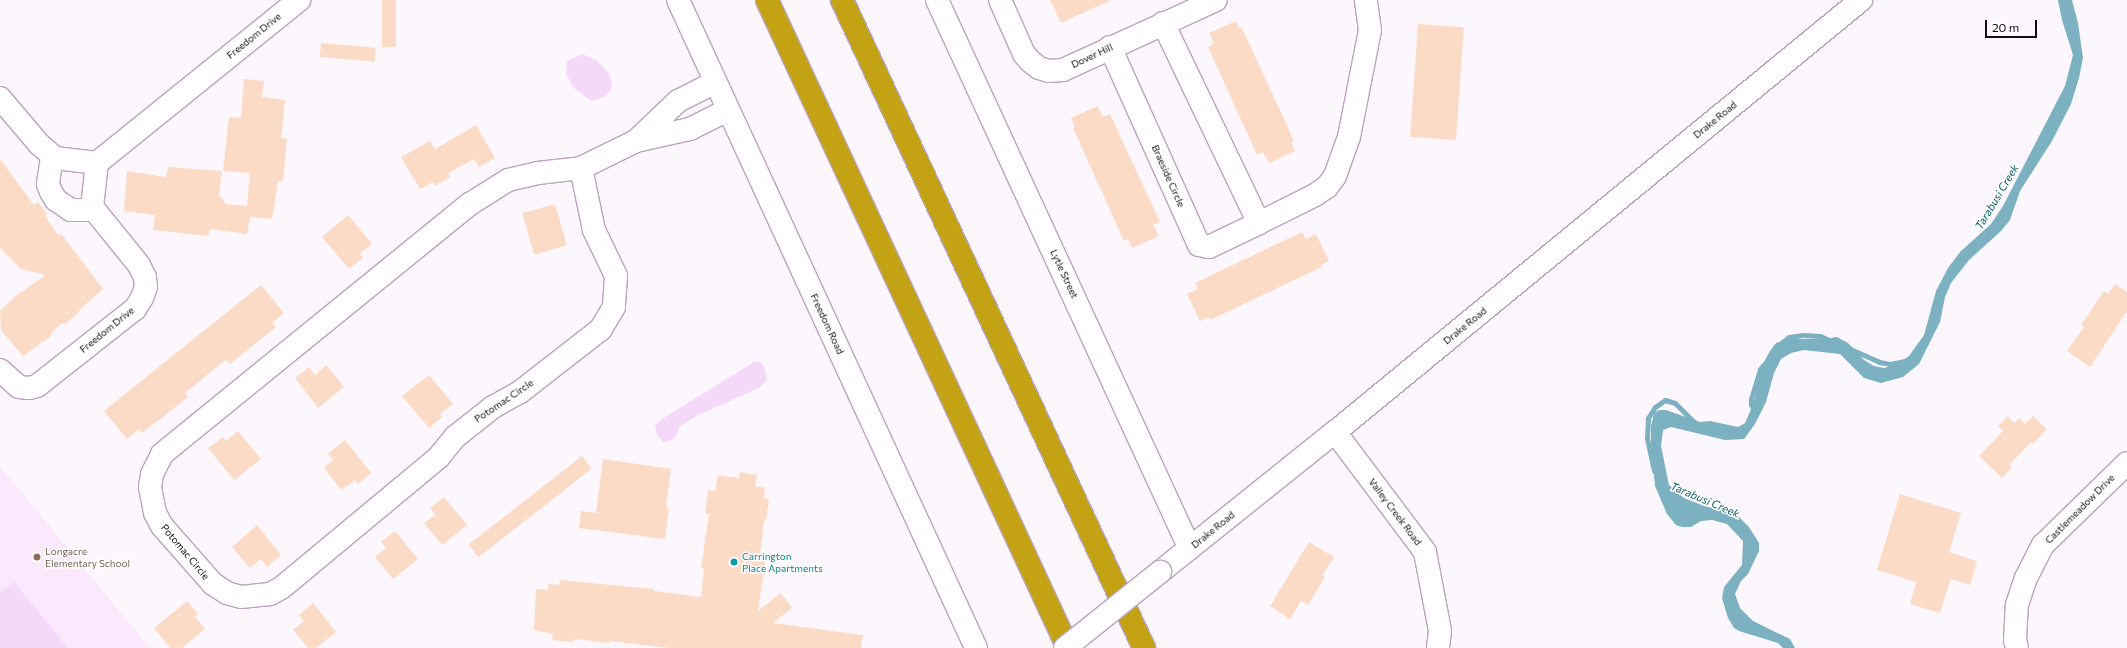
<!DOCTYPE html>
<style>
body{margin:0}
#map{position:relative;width:2127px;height:648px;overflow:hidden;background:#fcf7fd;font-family:Commissioner,sans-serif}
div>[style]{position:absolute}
.built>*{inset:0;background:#fbe8fd}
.green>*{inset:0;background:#f4d9f8}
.water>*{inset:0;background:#7bb1c1}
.stream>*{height:5px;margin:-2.5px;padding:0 2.5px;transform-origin:2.5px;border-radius:2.5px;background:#7bb1c1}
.building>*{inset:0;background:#fcdbc6;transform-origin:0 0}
.roads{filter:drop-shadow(1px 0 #bba3be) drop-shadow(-1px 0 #bba3be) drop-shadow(0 1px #bba3be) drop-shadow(0 -1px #bba3be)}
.minor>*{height:22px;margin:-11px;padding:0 11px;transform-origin:11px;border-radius:11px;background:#fff}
.highway>*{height:22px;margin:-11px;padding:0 11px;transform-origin:11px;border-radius:11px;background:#c3a314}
.bridges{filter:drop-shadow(1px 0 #bba3be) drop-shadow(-1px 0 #bba3be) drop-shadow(0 1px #bba3be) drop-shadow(0 -1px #bba3be)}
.minor-bridge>*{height:22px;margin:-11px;padding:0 11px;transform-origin:11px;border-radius:11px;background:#fff}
.dots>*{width:11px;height:11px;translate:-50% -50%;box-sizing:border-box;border:2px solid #fff;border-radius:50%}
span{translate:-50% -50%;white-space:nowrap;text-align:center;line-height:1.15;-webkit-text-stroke:3px #fff;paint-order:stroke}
.street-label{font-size:10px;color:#130b15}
.education-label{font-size:10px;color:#785e54}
.left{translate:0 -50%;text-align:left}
.culture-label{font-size:10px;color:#0d838f}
.water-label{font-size:11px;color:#0a5768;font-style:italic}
.scale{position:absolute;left:1985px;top:20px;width:52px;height:18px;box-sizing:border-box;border:2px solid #130b15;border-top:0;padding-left:5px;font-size:12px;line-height:14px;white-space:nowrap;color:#130b15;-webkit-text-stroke:3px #fff;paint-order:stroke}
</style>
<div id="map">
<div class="built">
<i style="clip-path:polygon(0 466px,150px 648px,0 648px)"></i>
</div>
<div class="green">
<i style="clip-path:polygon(582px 54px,598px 61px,610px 75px,612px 88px,604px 97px,591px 101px,574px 88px,566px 74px,567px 61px)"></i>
<i style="clip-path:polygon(754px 362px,761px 362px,766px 372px,767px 380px,759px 388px,696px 416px,679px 427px,678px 433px,672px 440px,663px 442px,657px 435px,655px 425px,662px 419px)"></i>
<i style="clip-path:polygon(14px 582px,68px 648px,0 648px,0 593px)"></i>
</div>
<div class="water">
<i style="clip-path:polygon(2058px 0,2072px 0,2078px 23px,2083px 58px,2079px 78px,2071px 104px,2052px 141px,2020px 191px,2010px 220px,2001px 231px,1969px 260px,1951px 283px,1945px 297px,1940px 322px,1919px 364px,1903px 377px,1881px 383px,1864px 378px,1840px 354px,1804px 350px,1791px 353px,1781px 359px,1774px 373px,1766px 402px,1755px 424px,1744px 439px,1725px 440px,1671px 427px,1663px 430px,1661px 446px,1669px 485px,1684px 498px,1704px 506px,1736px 514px,1749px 527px,1759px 543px,1759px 551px,1748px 574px,1741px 581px,1735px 594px,1740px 608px,1753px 621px,1790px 639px,1795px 648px,1783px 648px,1778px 643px,1739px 631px,1734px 628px,1728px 618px,1722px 598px,1724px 587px,1742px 565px,1743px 541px,1727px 524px,1712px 520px,1701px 521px,1691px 527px,1682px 527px,1676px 525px,1667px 514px,1655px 486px,1651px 444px,1651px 426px,1654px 413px,1659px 410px,1666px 410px,1700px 422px,1710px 421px,1738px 427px,1745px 423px,1753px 405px,1763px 364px,1770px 351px,1776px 343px,1789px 339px,1824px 339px,1837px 337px,1848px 343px,1864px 360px,1874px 366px,1884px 368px,1897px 364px,1909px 356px,1924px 335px,1936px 291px,1948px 268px,1961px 251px,1991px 224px,2003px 206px,2065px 86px,2073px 55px,2062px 20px)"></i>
</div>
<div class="stream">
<i style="left:1781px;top:343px;width:10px;rotate:-37deg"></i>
<i style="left:1789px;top:337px;width:14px;rotate:-8deg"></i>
<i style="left:1803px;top:335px;width:17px;rotate:3deg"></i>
<i style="left:1820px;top:336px;width:12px;rotate:24deg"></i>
<i style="left:1848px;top:348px;width:34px;rotate:24deg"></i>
<i style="left:1879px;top:362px;width:11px;rotate:10deg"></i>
<i style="left:1890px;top:364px;width:14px;rotate:-12deg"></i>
<i style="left:1755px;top:412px;width:9px;rotate:-117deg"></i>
<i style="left:1751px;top:404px;width:5px;rotate:-90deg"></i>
<i style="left:1751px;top:399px;width:31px;rotate:-73deg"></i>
<i style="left:1760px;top:369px;width:11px;rotate:-49deg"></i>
<i style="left:1654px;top:471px;width:34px;rotate:-102deg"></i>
<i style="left:1647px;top:438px;width:20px;rotate:-87deg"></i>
<i style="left:1648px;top:418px;width:13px;rotate:-58deg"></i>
<i style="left:1655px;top:407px;width:12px;rotate:-35deg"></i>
<i style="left:1665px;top:400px;width:10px;rotate:17deg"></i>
<i style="left:1675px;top:403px;width:31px;rotate:45deg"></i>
</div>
<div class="building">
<i style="left:382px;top:0;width:14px;height:47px"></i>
<i style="clip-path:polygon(1050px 0,1111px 0,1061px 23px)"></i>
<i style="clip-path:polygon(1236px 21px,1240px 29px,1242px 28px,1294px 141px,1291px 142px,1295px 151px,1269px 163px,1263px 152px,1257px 155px,1208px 47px,1214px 44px,1209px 33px)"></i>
<i style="left:1418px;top:24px;width:46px;height:113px;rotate:4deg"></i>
<i style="left:321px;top:43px;width:55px;height:14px;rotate:5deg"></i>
<i style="clip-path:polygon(244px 79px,264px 81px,262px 97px,285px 100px,281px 138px,287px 139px,283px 181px,278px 181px,272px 219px,250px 217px,247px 234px,210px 229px,208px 236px,153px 230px,155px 215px,124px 211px,127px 171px,166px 177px,168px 167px,222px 171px,219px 195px,226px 204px,247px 206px,250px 173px,223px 171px,229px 117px,241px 118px)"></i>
<i style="clip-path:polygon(1098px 106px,1103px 117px,1110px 114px,1160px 222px,1153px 225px,1159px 236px,1132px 248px,1128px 239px,1124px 241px,1073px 128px,1075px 127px,1071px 118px)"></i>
<i style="clip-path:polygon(476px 125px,495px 158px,479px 167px,474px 159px,448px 173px,450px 177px,435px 186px,433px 182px,420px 189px,401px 157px,430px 141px,435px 149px)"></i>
<i style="clip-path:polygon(0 159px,34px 205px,38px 202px,47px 214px,45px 216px,58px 235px,62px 235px,103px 289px,80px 309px,79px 312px,65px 324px,62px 323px,52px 332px,51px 336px,23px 356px,1px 330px,0 311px,18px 294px,46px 275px,21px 269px,0 248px)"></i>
<i style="left:555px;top:204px;width:43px;height:34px;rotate:74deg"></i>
<i style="clip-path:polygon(348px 215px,372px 244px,360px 254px,363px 258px,349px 269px,322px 237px)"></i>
<i style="clip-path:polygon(1302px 232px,1306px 239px,1316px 234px,1329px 261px,1321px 265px,1322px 267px,1210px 320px,1209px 317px,1200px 321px,1187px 294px,1198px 289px,1195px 283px)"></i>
<i style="clip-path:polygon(2115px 284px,2127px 292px,2127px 311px,2090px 367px,2067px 351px,2084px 327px,2081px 325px,2104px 291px,2108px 294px)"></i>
<i style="clip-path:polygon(261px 285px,284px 313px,272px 323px,276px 327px,230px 364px,226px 360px,214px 369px,185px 393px,188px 397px,142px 433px,139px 429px,127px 439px,104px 411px)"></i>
<i style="clip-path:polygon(326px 365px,344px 387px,318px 408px,295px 378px,309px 367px,315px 375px)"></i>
<i style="clip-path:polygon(429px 375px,453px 404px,440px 414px,442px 417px,429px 428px,402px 396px)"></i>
<i style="clip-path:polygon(2008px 416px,2014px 423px,2019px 418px,2025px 424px,2033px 416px,2047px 429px,2033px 444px,2031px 442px,2009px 465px,2012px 467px,2002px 478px,1979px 456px,2003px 431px,1998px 426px)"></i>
<i style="clip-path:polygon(238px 431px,261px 459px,234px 480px,208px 448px,223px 437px,226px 441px)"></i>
<i style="clip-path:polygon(345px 440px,371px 473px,358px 484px,355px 480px,341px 490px,324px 468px,333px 460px,328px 454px)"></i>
<i style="left:582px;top:456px;width:16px;height:144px;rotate:52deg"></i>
<i style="clip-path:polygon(603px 459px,671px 469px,666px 508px,669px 508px,665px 539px,579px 528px,581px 511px,596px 513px)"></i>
<i style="clip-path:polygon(740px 472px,757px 475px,755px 486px,765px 488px,764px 498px,769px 499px,766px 521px,764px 520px,760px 555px,766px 556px,758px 611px,781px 593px,792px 608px,773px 623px,863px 635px,861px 648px,669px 648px,610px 641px,610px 643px,574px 639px,573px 642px,552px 640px,553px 634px,534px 630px,536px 589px,548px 590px,548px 584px,559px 585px,560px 580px,654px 589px,654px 591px,701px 597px,704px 569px,701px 568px,709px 514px,705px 513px,708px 490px,715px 491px,718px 475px,739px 478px)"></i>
<i style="clip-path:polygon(1900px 494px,1961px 513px,1949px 552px,1977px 561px,1970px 585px,1951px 579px,1940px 613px,1910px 604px,1916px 582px,1877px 570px)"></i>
<i style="clip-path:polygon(444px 497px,467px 525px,442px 545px,424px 523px,435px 515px,430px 508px)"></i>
<i style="clip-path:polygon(257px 525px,281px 555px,267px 567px,261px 559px,250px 568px,232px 547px)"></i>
<i style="clip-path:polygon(395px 531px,418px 559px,393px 579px,375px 557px,386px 548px,381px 542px)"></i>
<i style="clip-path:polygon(1309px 542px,1334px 557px,1322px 576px,1325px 577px,1308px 605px,1301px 601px,1290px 619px,1270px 606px)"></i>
<i style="clip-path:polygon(187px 601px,198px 614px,195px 617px,205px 629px,182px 648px,170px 648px,154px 628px)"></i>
<i style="clip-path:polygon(313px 603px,336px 632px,316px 648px,308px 648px,293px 630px,304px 621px,299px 615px)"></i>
</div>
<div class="roads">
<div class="minor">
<i style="left:678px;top:0;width:713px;rotate:65.3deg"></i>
<i style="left:937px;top:0;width:604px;rotate:65.26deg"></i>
<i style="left:1000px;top:0;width:59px;rotate:66deg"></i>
<i style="left:1024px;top:54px;width:9px;rotate:49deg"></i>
<i style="left:1030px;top:61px;width:11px;rotate:38deg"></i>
<i style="left:1039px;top:68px;width:10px;rotate:17deg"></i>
<i style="left:1049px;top:71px;width:14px;rotate:-4deg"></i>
<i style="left:1063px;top:70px;width:168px;rotate:-24.6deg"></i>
<i style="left:1163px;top:23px;width:222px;rotate:64.4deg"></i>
<i style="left:1259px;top:223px;width:63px;rotate:-26.6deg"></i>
<i style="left:1315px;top:195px;width:14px;rotate:-34deg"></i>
<i style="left:1327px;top:187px;width:14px;rotate:-54deg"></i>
<i style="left:1335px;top:176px;width:41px;rotate:-70.3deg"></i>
<i style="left:1349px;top:137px;width:109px;rotate:-78.9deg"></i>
<i style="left:1370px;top:30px;width:30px;rotate:-98deg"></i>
<i style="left:1110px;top:47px;width:217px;rotate:65.8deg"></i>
<i style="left:1199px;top:245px;width:10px;rotate:11deg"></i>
<i style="left:1209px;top:247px;width:55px;rotate:-25.6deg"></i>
<i style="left:0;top:98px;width:60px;rotate:49.7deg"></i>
<i style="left:39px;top:144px;width:21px;rotate:41deg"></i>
<i style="left:637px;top:140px;width:57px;rotate:-43.6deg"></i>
<i style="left:678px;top:101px;width:42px;rotate:-26.6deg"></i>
<i style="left:97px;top:163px;width:42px;rotate:-173.2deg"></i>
<i style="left:55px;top:158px;width:7px;rotate:124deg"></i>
<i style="left:51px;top:164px;width:20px;rotate:99deg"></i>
<i style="left:48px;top:184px;width:9px;rotate:69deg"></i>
<i style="left:51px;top:192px;width:9px;rotate:58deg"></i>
<i style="left:56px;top:200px;width:18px;rotate:34deg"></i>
<i style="left:71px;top:210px;width:16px"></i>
<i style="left:87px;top:210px;width:6px;rotate:-31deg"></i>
<i style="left:92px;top:207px;width:44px;rotate:-83.5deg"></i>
<i style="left:97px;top:163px;width:260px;rotate:-38.9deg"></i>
<i style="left:581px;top:168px;width:63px;rotate:78.2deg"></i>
<i style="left:594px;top:230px;width:51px;rotate:64.4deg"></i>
<i style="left:616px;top:276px;width:31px;rotate:94deg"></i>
<i style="left:614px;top:307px;width:26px;rotate:121deg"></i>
<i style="left:601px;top:329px;width:103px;rotate:142.1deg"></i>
<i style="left:520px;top:392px;width:31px;rotate:151deg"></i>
<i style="left:493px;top:407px;width:48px;rotate:141.7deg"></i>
<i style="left:455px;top:437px;width:26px;rotate:129deg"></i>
<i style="left:439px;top:457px;width:205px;rotate:140.3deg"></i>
<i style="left:281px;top:588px;width:13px;rotate:151deg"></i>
<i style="left:270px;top:594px;width:29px;rotate:174deg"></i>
<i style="left:241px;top:597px;width:15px;rotate:-164deg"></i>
<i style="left:227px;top:593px;width:17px;rotate:-147deg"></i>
<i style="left:213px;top:584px;width:77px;rotate:-131.3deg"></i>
<i style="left:162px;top:526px;width:15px;rotate:-118deg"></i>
<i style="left:155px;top:513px;width:26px;rotate:-101deg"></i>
<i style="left:150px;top:487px;width:13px;rotate:-81deg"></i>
<i style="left:152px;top:474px;width:22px;rotate:-63deg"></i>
<i style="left:162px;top:454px;width:397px;rotate:-39.1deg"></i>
<i style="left:470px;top:204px;width:45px;rotate:-32.3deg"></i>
<i style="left:508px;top:180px;width:31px;rotate:-13deg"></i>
<i style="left:538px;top:173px;width:43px;rotate:-6.6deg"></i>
<i style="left:581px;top:168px;width:61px;rotate:-26.1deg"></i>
<i style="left:636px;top:141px;width:55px;rotate:-12.5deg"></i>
<i style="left:690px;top:129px;width:42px;rotate:-26.6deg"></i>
<i style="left:0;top:370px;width:25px;rotate:42deg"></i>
<i style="left:19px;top:387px;width:10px;rotate:6deg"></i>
<i style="left:29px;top:388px;width:8px;rotate:-14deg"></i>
<i style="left:37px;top:386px;width:125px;rotate:-38.2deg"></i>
<i style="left:135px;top:309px;width:13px;rotate:-58deg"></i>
<i style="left:142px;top:298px;width:12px;rotate:-70deg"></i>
<i style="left:146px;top:287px;width:10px;rotate:-96deg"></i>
<i style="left:145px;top:277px;width:13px;rotate:-117deg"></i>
<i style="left:139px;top:265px;width:75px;rotate:-129deg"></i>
<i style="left:1335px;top:432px;width:150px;rotate:53.1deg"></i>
<i style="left:1425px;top:552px;width:80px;rotate:79.2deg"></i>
<i style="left:1440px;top:631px;width:17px;rotate:97deg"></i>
<i style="left:1160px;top:572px;width:224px;rotate:-38.7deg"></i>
<i style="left:1335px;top:432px;width:681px;rotate:-39.4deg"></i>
<i style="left:2017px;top:648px;width:8px;rotate:-104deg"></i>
<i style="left:2015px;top:640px;width:35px;rotate:-87deg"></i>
<i style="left:2017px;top:605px;width:28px;rotate:-72deg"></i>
<i style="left:2026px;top:578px;width:37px;rotate:-63deg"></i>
<i style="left:2043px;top:545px;width:117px;rotate:-44.3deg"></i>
</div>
<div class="highway">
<i style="left:767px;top:0;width:714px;rotate:65.08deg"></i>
<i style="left:842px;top:0;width:715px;rotate:65.01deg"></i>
</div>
</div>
<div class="bridges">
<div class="minor-bridge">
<i style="left:1065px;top:648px;width:122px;rotate:-38.7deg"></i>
</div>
</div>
<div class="dots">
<i style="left:37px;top:557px;background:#8d6e63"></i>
<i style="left:734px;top:562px;background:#0f9aa8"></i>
</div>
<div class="street-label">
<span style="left:254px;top:36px;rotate:-39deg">Freedom Drive</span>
<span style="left:1092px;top:56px;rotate:-25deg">Dover Hill</span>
<span style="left:1715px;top:120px;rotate:-39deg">Drake Road</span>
<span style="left:1168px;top:176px;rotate:66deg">Braeside Circle</span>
<span style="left:1064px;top:274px;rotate:65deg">Lytle Street</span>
<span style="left:827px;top:324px;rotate:65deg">Freedom Road</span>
<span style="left:1465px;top:326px;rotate:-39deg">Drake Road</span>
<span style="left:107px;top:330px;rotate:-39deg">Freedom Drive</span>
<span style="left:504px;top:401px;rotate:-34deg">Potomac Circle</span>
<span style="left:2080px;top:509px;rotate:-45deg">Castlemeadow Drive</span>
<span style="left:1395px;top:512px;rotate:53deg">Valley Creek Road</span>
<span style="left:1213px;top:530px;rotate:-39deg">Drake Road</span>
<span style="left:185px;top:552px;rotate:50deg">Potomac Circle</span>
</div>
<div class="education-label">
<span class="left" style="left:45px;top:557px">Longacre<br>Elementary School</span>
</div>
<div class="culture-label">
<span class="left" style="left:742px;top:562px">Carrington<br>Place Apartments</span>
</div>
<div class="water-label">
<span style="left:1997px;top:197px;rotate:-59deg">Tarabusi Creek</span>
<span style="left:1705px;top:500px;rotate:23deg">Tarabusi Creek</span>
</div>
<div class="scale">20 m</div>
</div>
